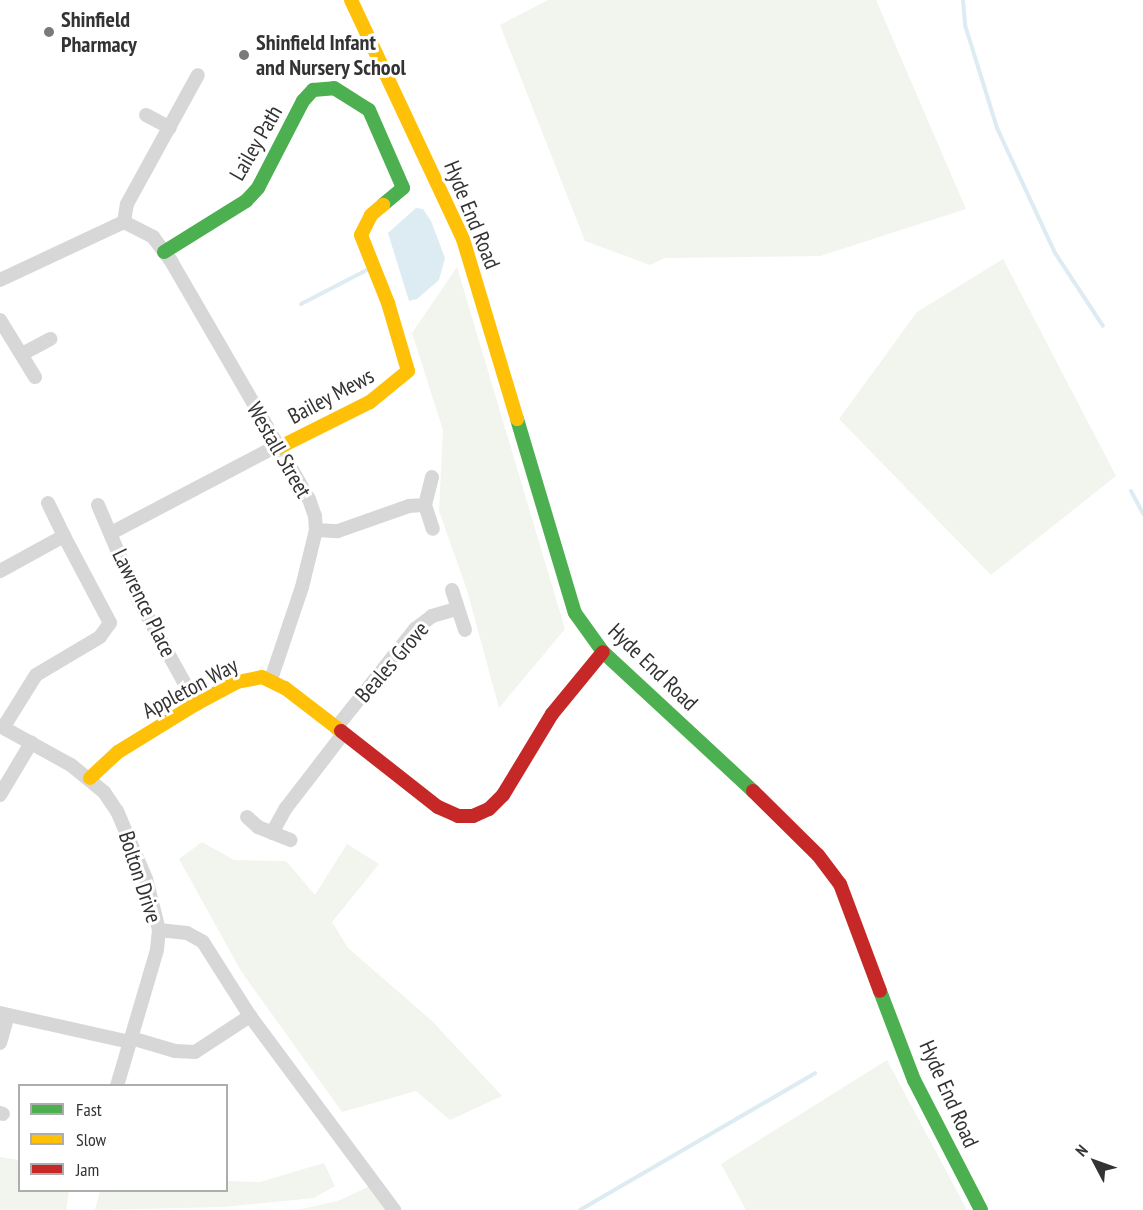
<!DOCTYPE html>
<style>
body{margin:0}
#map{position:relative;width:1143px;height:1210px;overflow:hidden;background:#fff;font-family:"PT Sans Narrow",sans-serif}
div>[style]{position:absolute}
.green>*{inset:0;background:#f1f5ed}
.water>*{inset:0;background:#ddebf3}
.stream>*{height:4px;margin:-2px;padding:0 2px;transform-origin:2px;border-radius:2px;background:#ddebf3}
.street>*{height:14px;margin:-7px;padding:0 7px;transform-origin:7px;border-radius:7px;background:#d7d7d7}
.fast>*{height:14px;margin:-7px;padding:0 7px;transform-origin:7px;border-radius:7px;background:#4caf50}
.slow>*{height:14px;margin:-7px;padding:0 7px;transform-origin:7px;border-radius:7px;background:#ffc107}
.jam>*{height:14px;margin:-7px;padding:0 7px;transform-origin:7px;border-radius:7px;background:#c62828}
.dots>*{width:16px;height:16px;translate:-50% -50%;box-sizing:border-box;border:3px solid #fff;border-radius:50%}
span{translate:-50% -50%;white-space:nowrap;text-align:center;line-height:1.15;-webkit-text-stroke:6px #fff;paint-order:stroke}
.poi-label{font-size:22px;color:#333;font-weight:700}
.left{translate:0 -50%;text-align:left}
.street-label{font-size:22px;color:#333}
.legend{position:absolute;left:18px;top:1084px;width:210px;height:108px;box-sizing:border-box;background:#fff;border:2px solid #adadad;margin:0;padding:8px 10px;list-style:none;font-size:18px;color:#333}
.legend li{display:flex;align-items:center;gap:12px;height:30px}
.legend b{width:30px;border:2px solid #adadad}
.north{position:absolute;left:1065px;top:1132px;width:60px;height:60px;-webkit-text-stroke:4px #fff;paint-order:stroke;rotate:311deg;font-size:16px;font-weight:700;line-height:24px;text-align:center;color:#333}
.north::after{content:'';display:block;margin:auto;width:21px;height:27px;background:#333;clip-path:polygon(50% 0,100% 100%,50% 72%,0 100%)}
</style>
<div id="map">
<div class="green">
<i style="clip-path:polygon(548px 0,876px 0,966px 209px,820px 256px,665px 258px,650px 265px,585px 241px,500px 25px)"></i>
<i style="clip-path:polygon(1003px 259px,1116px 476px,991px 575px,839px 419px,917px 312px)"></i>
<i style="clip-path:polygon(457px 267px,565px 629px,499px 708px,467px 590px,439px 511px,443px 430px,412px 333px)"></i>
<i style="clip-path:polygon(202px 842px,234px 860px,286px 861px,315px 895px,347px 844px,379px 864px,332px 922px,348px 948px,432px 1021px,502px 1096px,450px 1120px,416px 1091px,342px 1112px,241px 971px,179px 859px)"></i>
<i style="clip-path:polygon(887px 1060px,967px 1210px,746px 1210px,721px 1164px)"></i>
<i style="clip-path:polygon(0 1157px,19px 1160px,20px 1190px,69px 1191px,66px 1210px,0 1210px)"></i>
<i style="clip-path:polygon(324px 1163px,335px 1186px,314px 1198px,224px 1207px,95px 1210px,100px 1191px,226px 1190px,227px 1181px,260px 1182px)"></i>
<i style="clip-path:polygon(370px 1186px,388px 1210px,297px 1210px,338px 1201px)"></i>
</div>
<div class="water">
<i style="clip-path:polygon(416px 208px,423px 209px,431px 221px,445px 258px,439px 280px,417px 299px,409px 301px,388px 233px)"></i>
</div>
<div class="stream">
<i style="left:963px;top:0;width:25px;rotate:85deg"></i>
<i style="left:965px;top:25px;width:108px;rotate:72.7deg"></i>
<i style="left:997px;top:128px;width:138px;rotate:65.1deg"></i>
<i style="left:1055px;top:253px;width:87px;rotate:56.7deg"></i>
<i style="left:301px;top:304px;width:74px;rotate:-27.3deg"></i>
<i style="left:1131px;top:491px;width:26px;rotate:62deg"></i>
<i style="left:580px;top:1210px;width:272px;rotate:-30.2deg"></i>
</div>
<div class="street">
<i style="left:146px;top:115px;width:27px;rotate:28deg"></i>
<i style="left:124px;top:222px;width:18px;rotate:-81deg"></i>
<i style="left:127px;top:204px;width:147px;rotate:-61.2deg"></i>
<i style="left:0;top:280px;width:137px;rotate:-25.1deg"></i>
<i style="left:124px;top:222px;width:33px;rotate:27deg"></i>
<i style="left:153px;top:237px;width:30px;rotate:53deg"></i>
<i style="left:171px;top:261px;width:275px;rotate:59.9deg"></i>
<i style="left:309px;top:499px;width:18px;rotate:71deg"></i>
<i style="left:315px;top:516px;width:14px;rotate:86deg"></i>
<i style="left:316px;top:530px;width:59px;rotate:103.8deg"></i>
<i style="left:302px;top:587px;width:97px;rotate:108.6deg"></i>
<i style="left:0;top:320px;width:67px;rotate:58.4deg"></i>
<i style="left:24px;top:353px;width:30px;rotate:-28deg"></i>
<i style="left:432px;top:477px;width:29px;rotate:104deg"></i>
<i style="left:425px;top:505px;width:25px;rotate:72deg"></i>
<i style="left:48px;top:503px;width:37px;rotate:64deg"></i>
<i style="left:98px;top:505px;width:104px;rotate:66.9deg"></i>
<i style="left:139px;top:601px;width:118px;rotate:61deg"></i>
<i style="left:316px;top:530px;width:22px;rotate:3deg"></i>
<i style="left:338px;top:531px;width:75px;rotate:-19.4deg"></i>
<i style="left:409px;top:506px;width:16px;rotate:-4deg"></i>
<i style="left:111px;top:533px;width:187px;rotate:-27.7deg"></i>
<i style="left:0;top:571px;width:73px;rotate:-28.7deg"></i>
<i style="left:64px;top:536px;width:98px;rotate:62.1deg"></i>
<i style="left:110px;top:623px;width:17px;rotate:126deg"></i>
<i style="left:100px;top:637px;width:74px;rotate:149.3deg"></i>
<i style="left:36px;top:675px;width:62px;rotate:121.9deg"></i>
<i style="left:452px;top:590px;width:42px;rotate:72deg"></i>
<i style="left:0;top:726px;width:81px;rotate:28.8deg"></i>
<i style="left:71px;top:765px;width:43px;rotate:39.3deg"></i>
<i style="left:104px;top:792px;width:23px;rotate:56deg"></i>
<i style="left:117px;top:811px;width:74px;rotate:66.9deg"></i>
<i style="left:146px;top:879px;width:53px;rotate:75.7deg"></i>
<i style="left:159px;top:930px;width:20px;rotate:96deg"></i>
<i style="left:157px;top:950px;width:142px;rotate:106.4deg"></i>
<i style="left:336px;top:728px;width:127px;rotate:-51.4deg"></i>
<i style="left:415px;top:629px;width:21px;rotate:-37deg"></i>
<i style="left:432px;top:616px;width:26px;rotate:-16deg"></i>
<i style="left:0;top:795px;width:61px;rotate:-59.2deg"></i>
<i style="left:247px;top:817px;width:15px;rotate:42deg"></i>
<i style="left:258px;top:827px;width:35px;rotate:22deg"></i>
<i style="left:272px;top:833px;width:29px;rotate:-61deg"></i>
<i style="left:286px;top:808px;width:93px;rotate:-52.4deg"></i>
<i style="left:159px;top:930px;width:28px;rotate:6deg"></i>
<i style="left:187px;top:933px;width:18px;rotate:29deg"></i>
<i style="left:203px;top:942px;width:88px;rotate:57.6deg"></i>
<i style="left:250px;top:1016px;width:242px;rotate:53.4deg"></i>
<i style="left:0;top:1013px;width:133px;rotate:12.6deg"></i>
<i style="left:131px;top:1038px;width:46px;rotate:16.5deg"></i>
<i style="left:175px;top:1051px;width:20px;rotate:3deg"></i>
<i style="left:195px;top:1052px;width:66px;rotate:-33.2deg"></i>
<i style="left:0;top:1043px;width:29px;rotate:-74deg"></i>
<i style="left:0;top:1113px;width:3px;rotate:18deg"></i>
</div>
<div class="fast">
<i style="left:164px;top:252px;width:97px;rotate:-31.9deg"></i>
<i style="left:246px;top:201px;width:18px;rotate:-47deg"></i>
<i style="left:258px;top:188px;width:98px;rotate:-62.7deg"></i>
<i style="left:303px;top:101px;width:15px;rotate:-48deg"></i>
<i style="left:313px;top:90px;width:21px;rotate:-5deg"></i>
<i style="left:334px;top:88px;width:41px;rotate:32.2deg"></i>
<i style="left:369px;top:110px;width:85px;rotate:66.4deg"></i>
<i style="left:403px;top:188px;width:26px;rotate:140deg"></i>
<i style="left:517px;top:419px;width:202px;rotate:73.4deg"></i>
<i style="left:575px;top:613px;width:48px;rotate:54.3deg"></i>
<i style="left:603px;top:652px;width:205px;rotate:42.8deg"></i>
<i style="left:880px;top:991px;width:95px;rotate:69.1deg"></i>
<i style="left:914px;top:1080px;width:146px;rotate:62.7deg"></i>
</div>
<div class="slow">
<i style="left:351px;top:0;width:264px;rotate:64.9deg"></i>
<i style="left:463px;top:239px;width:188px;rotate:73.3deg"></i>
<i style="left:278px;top:448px;width:103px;rotate:-26.6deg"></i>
<i style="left:370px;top:402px;width:49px;rotate:-39.2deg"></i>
<i style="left:408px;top:371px;width:71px;rotate:-106.4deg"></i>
<i style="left:388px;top:303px;width:73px;rotate:-111.7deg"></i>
<i style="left:361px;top:235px;width:22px;rotate:-63deg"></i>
<i style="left:371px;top:215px;width:16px;rotate:-40deg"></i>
<i style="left:90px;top:778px;width:38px;rotate:-43deg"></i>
<i style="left:118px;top:752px;width:92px;rotate:-31.6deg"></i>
<i style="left:196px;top:704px;width:47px;rotate:-28.2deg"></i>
<i style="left:237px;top:682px;width:25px;rotate:-11deg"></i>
<i style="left:262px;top:677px;width:25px;rotate:26deg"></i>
<i style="left:285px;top:688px;width:71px;rotate:37.5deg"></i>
</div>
<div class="jam">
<i style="left:341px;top:731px;width:123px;rotate:38.1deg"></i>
<i style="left:438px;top:807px;width:22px;rotate:24deg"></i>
<i style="left:458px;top:816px;width:15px"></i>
<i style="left:473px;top:816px;width:17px;rotate:-24deg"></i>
<i style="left:489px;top:809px;width:20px;rotate:-45deg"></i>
<i style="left:503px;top:795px;width:95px;rotate:-58.8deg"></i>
<i style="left:552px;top:714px;width:80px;rotate:-50.6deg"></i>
<i style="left:753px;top:791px;width:91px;rotate:44.6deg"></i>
<i style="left:818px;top:855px;width:36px;rotate:53deg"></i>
<i style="left:840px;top:884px;width:114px;rotate:69.5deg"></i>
</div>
<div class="dots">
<i style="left:49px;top:32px;background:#7a7a7a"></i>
<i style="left:244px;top:55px;background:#7a7a7a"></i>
</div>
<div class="poi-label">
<span class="left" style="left:61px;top:32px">Shinfield<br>Pharmacy</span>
<span class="left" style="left:256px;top:55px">Shinfield Infant<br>and Nursery School</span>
</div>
<div class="street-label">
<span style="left:256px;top:143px;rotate:-60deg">Lailey Path</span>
<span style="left:472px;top:215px;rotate:68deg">Hyde End Road</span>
<span style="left:331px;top:396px;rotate:-28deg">Bailey Mews</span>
<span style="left:279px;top:450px;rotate:60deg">Westall Street</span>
<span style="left:144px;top:603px;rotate:64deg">Lawrence Place</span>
<span style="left:392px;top:662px;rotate:-49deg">Beales Grove</span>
<span style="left:653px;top:667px;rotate:44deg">Hyde End Road</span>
<span style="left:190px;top:688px;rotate:-28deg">Appleton Way</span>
<span style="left:140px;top:877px;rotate:72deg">Bolton Drive</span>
<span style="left:949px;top:1094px;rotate:66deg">Hyde End Road</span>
</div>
<ul class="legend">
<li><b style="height:8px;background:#4caf50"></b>Fast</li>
<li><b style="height:8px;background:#ffc107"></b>Slow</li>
<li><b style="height:8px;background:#c62828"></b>Jam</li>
</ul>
<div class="north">N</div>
</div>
